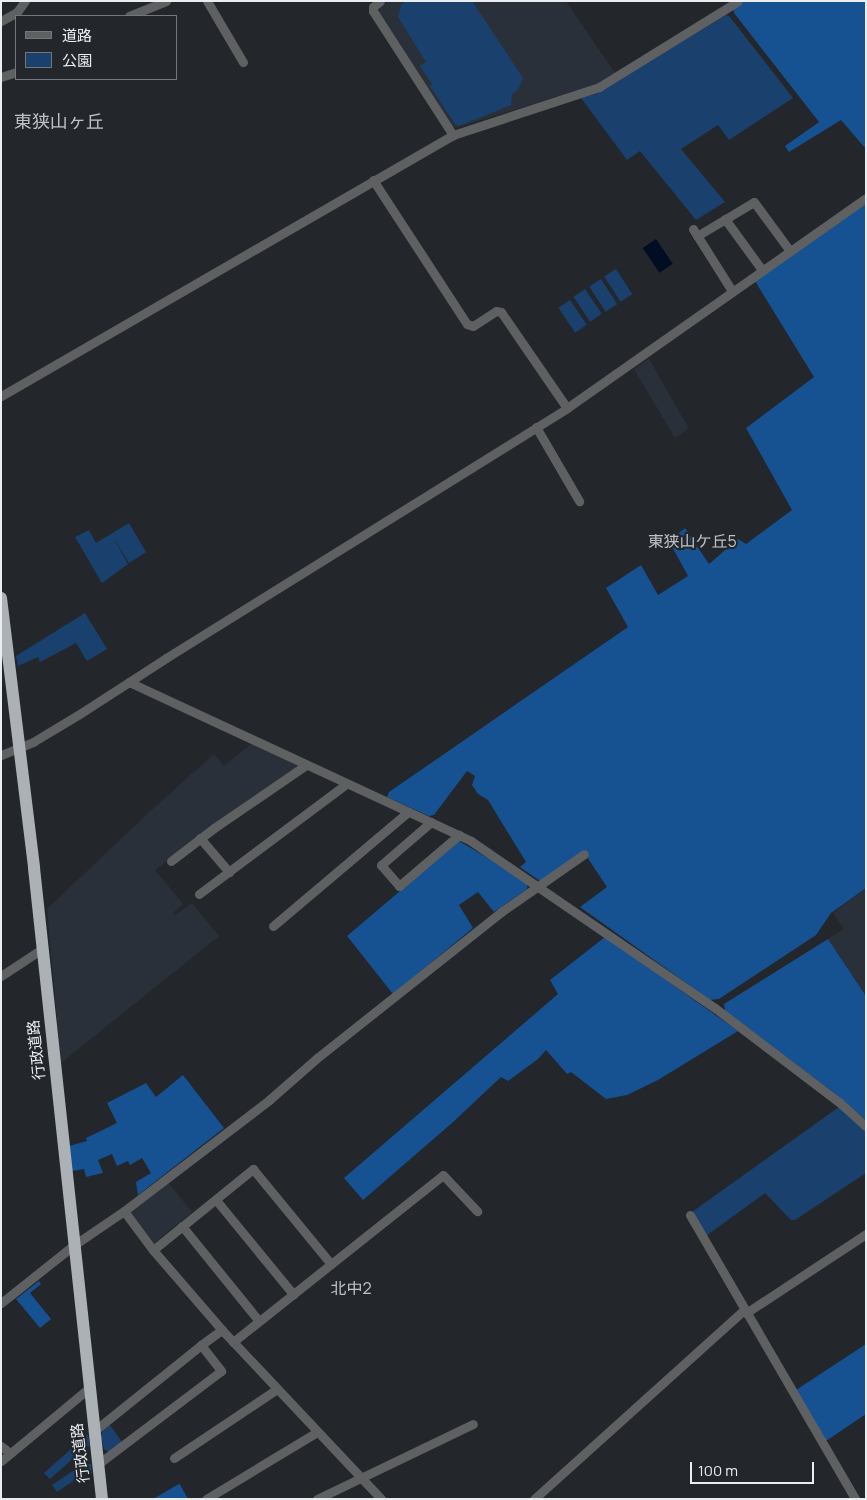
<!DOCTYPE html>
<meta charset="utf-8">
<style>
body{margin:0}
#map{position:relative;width:867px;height:1500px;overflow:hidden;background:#23262a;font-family:Manrope,"Noto Sans JP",sans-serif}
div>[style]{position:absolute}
.built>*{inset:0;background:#293039;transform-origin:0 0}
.green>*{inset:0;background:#1a416e;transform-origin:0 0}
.forest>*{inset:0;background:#165191}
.water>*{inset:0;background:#010d22;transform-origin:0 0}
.minor>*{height:9px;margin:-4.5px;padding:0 4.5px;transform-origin:4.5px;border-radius:4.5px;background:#5e6062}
.highway>*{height:12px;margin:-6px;padding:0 6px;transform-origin:6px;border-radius:6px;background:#acb1b6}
span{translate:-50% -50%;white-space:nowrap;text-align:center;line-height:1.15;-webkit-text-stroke:4px #23262a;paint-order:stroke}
.street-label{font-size:15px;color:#ebeef1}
.neighbourhood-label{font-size:16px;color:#bec2c8}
.quarter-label{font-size:18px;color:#bec2c8}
.frame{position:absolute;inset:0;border:2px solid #ebeef1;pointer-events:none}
.legend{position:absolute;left:15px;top:15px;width:162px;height:65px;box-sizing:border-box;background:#23262a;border:1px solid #73767a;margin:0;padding:6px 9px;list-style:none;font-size:15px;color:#ebeef1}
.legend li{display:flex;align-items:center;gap:10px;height:25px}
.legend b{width:25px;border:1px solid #73767a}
.scale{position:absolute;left:690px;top:1462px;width:124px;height:22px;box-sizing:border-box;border:2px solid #ebeef1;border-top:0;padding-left:6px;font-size:15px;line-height:18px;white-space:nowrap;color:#ebeef1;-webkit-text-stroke:4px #23262a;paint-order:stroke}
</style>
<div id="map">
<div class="built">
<i style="clip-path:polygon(390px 1px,566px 1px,615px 73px,599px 83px,456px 128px,452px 126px,379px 14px,380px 7px)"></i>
<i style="clip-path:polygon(649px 359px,688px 427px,687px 430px,675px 438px,634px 369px)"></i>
<i style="clip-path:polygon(251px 744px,298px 764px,298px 767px,212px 826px,155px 870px,183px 904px,173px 913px,175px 915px,192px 903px,219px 936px,61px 1063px,47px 909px,146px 815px,214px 754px,224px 766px)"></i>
<i style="clip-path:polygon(866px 888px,866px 996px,828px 939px,844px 929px,833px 913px)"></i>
<i style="left:167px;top:1181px;width:40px;height:49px;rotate:51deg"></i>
</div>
<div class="green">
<i style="clip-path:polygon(407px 1px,472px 1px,523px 78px,518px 90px,512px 94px,511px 105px,459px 126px,455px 124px,430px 86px,432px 84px,420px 66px,426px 62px,398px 17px,401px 5px)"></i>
<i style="clip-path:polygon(726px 15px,729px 16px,793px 98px,729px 140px,718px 125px,681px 149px,725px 202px,696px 220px,640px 151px,627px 160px,581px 98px,596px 94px)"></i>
<i style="left:616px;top:269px;width:30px;height:14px;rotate:57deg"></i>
<i style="left:601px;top:279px;width:30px;height:14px;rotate:57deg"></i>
<i style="left:585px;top:289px;width:30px;height:14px;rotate:56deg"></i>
<i style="left:570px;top:300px;width:30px;height:14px;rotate:56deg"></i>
<i style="clip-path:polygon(129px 523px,146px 552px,129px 563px,113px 537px,128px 564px,102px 583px,75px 537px,89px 530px,96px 543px)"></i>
<i style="clip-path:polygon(85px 613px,107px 649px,87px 661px,76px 643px,40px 662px,38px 657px,18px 666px,16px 656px)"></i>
<i style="clip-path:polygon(839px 1107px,866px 1130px,866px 1173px,795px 1220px,791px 1220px,765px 1193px,706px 1236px,692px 1212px)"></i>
<i style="clip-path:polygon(110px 1425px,122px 1442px,109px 1452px,104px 1449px,101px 1437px,103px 1430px)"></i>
<i style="clip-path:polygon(88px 1434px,90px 1446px,86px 1447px,50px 1479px,44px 1473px)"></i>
<i style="clip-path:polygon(83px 1464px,91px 1464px,92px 1474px,83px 1474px,57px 1492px,52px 1485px)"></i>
</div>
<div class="forest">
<i style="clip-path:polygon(744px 1px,866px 1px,866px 149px,841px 120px,789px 152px,785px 146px,819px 122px,734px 13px,733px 8px)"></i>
<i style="clip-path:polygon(866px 202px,866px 888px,831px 913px,816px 935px,719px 999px,710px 1000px,580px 907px,607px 887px,583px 851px,540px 881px,520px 867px,526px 862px,488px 800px,478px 794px,472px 785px,475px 776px,467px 771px,434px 815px,429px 816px,387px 797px,389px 792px,628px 627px,606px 588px,641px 565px,658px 595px,688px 576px,669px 541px,685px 528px,709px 564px,738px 539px,746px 544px,792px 510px,746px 428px,814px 377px,755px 281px)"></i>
<i style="clip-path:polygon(459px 841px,528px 882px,527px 889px,494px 912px,478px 892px,459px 905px,473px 928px,393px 994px,347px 936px)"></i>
<i style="clip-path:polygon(605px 937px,738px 1031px,658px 1080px,627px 1095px,606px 1099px,571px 1072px,567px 1074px,546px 1050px,538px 1059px,508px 1081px,501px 1077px,452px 1123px,363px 1200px,344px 1178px,558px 994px,550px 980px)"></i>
<i style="clip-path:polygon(828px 939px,866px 996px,866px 1120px,837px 1095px,725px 1011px,724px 1004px)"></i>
<i style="clip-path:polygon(183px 1075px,224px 1128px,138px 1195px,136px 1182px,151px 1173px,142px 1158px,130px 1165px,128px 1161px,117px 1166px,112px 1154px,98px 1160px,103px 1173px,86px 1177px,84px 1169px,72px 1171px,69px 1146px,87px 1141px,86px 1138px,117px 1123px,107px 1103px,146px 1083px,156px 1097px)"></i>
<i style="clip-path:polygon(39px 1281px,41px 1284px,30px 1293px,51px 1319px,40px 1328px,16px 1299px)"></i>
<i style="clip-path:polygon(866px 1344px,866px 1414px,826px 1441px,796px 1390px)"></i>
<i style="clip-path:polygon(179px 1483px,188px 1499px,153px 1499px,179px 1484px)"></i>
</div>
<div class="water">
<i style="left:656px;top:239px;width:30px;height:16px;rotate:56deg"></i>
</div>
<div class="minor">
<i style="left:207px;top:1px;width:71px;rotate:59.5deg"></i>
<i style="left:380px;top:1px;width:9px;rotate:139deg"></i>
<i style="left:373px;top:7px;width:4px;rotate:90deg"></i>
<i style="left:373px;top:11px;width:148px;rotate:57.2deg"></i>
<i style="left:129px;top:16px;width:40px;rotate:-22deg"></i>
<i style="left:1px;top:21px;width:18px;rotate:-29deg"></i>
<i style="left:17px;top:12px;width:14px;rotate:-54deg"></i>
<i style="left:1px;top:77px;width:16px;rotate:-18deg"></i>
<i style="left:373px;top:180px;width:172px;rotate:56.9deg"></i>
<i style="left:467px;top:324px;width:6px;rotate:18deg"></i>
<i style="left:473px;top:326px;width:27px;rotate:-33deg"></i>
<i style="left:496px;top:311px;width:5px;rotate:11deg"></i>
<i style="left:501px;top:312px;width:116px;rotate:55.5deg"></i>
<i style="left:725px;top:219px;width:63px;rotate:54deg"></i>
<i style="left:693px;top:229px;width:73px;rotate:57.8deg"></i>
<i style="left:697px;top:236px;width:66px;rotate:-30.8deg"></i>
<i style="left:754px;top:202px;width:61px;rotate:53.7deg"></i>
<i style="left:1px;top:396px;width:522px;rotate:-30deg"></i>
<i style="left:453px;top:135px;width:154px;rotate:-18.2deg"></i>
<i style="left:599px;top:87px;width:163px;rotate:-31.7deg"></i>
<i style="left:536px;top:427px;width:86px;rotate:59.8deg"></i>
<i style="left:129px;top:682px;width:377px;rotate:24.9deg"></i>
<i style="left:471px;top:841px;width:296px;rotate:34.4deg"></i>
<i style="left:715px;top:1008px;width:156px;rotate:37.2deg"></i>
<i style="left:839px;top:1102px;width:36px;rotate:42deg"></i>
<i style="left:1px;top:755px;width:35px;rotate:-22deg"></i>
<i style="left:33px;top:742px;width:52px;rotate:-31deg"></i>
<i style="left:78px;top:715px;width:105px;rotate:-32.9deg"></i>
<i style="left:166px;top:658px;width:473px;rotate:-31.9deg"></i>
<i style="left:567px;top:408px;width:365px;rotate:-35.1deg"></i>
<i style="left:431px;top:822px;width:66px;rotate:139.3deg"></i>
<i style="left:381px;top:865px;width:28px;rotate:49deg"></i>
<i style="left:399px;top:886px;width:79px;rotate:-40.4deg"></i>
<i style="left:200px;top:838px;width:45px;rotate:49.5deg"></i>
<i style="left:171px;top:861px;width:54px;rotate:-37.5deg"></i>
<i style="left:214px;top:828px;width:112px;rotate:-34.4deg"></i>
<i style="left:199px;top:894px;width:184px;rotate:-36.8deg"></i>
<i style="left:273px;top:926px;width:177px;rotate:-40.2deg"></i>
<i style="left:1px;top:976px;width:49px;rotate:-33.4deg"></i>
<i style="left:216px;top:1200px;width:122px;rotate:50.7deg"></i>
<i style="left:124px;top:1211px;width:49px;rotate:53.4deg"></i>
<i style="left:153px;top:1250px;width:106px;rotate:49.2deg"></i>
<i style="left:222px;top:1330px;width:232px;rotate:46.7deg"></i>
<i style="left:690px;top:1215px;width:328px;rotate:59.8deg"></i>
<i style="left:182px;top:1226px;width:122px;rotate:51deg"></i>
<i style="left:153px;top:1250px;width:129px;rotate:-39deg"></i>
<i style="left:253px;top:1169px;width:123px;rotate:50.6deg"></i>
<i style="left:1px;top:1303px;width:93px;rotate:-38.5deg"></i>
<i style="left:74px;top:1245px;width:60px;rotate:-34.2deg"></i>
<i style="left:124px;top:1211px;width:183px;rotate:-37.4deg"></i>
<i style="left:269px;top:1100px;width:64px;rotate:-41.2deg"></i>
<i style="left:317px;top:1058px;width:235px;rotate:-38.4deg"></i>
<i style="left:501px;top:912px;width:101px;rotate:-34.9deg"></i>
<i style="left:746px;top:1313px;width:144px;rotate:-33.4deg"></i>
<i style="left:233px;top:1342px;width:268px;rotate:-38.5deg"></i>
<i style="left:443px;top:1175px;width:50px;rotate:46.6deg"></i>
<i style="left:201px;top:1345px;width:26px;rotate:-36deg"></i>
<i style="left:94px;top:1431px;width:137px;rotate:-38.8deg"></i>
<i style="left:201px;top:1345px;width:33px;rotate:52deg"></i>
<i style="left:221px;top:1371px;width:154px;rotate:142.9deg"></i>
<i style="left:1px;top:1446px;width:11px;rotate:38deg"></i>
<i style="left:174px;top:1458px;width:124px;rotate:-33.8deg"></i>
<i style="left:1px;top:1461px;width:114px;rotate:-39.7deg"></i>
<i style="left:206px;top:1499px;width:130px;rotate:-31.1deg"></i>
<i style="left:317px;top:1499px;width:173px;rotate:-25.7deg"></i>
<i style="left:534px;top:1499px;width:283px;rotate:-42deg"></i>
</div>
<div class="highway">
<i style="left:1px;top:598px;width:272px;rotate:83deg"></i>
<i style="left:34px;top:868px;width:635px;rotate:83.85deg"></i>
</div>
<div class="street-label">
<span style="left:36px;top:1050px;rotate:-96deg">行政道路</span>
<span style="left:80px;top:1453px;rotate:-97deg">行政道路</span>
</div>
<div class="neighbourhood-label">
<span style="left:692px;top:541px">東狭山ケ丘5</span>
<span style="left:351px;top:1288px">北中2</span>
</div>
<div class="quarter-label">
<span style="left:59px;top:121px">東狭山ヶ丘</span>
</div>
<div class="frame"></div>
<ul class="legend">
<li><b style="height:6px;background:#5e6062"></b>道路</li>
<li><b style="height:14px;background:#1a416e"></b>公園</li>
</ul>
<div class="scale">100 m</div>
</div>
